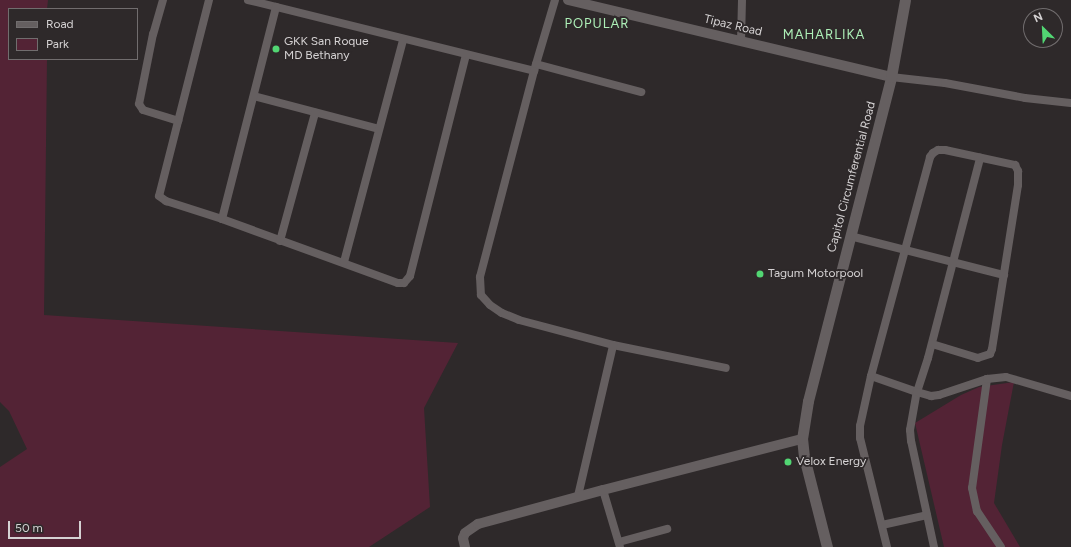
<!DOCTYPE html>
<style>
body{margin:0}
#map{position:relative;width:1071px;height:547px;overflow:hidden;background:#2e292a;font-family:Figtree,sans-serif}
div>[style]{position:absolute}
.green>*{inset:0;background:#532335}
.minor>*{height:8px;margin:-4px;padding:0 4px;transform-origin:4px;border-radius:4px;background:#655f60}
.tertiary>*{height:10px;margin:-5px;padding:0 5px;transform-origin:5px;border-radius:5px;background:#655f60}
.secondary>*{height:11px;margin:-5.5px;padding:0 5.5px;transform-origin:5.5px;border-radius:5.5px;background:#655f60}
.dots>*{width:11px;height:11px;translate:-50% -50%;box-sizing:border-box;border:2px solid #2e292a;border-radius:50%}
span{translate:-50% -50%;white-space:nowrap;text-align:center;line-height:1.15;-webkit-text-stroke:3.5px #2e292a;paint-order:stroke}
.street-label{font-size:12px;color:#d5d2d3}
.poi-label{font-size:12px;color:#d5d2d3}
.left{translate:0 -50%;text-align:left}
.neighbourhood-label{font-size:13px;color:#adefb7;letter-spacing:1px}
.legend{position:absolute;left:8px;top:8px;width:130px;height:52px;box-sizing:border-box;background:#2e292a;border:1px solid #716d6e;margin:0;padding:5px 7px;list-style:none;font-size:12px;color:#d5d2d3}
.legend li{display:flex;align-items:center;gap:8px;height:20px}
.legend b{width:20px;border:1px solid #716d6e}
.north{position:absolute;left:1023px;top:8px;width:40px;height:40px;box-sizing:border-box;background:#2e292a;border:1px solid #716d6e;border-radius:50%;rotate:336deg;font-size:11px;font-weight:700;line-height:16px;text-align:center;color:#d5d2d3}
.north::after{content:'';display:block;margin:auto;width:14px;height:18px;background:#52d673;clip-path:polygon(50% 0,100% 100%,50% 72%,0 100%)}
.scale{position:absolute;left:8px;top:521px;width:73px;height:18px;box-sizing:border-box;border:2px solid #d5d2d3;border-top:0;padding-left:5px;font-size:12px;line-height:14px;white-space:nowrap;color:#d5d2d3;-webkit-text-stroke:3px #2e292a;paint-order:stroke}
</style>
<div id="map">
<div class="green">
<i style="clip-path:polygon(0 0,48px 0,47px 9px,9px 9px,9px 59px,47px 59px,44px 315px,458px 343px,424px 408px,430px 507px,369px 547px,0 547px,0 467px,27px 449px,9px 411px,0 402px)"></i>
<i style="clip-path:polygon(1014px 382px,1002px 445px,994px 503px,1020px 547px,944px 547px,915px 423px,961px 395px,979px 387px)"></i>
</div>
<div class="minor">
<i style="left:163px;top:0;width:35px;rotate:106deg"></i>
<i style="left:153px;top:34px;width:71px;rotate:101.3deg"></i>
<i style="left:139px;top:104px;width:7px;rotate:56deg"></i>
<i style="left:143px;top:110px;width:37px;rotate:17deg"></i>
<i style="left:209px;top:0;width:202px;rotate:104.3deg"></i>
<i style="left:159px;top:196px;width:9px;rotate:36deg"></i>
<i style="left:166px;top:201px;width:59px;rotate:17.8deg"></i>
<i style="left:222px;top:219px;width:187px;rotate:20deg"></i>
<i style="left:398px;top:283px;width:6px"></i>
<i style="left:404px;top:283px;width:9px;rotate:-49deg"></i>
<i style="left:410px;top:276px;width:228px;rotate:-75.8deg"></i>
<i style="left:248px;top:0;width:295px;rotate:13.9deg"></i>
<i style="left:555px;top:0;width:74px;rotate:106.5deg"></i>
<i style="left:534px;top:71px;width:213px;rotate:104.7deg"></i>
<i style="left:480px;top:277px;width:18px;rotate:87deg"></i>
<i style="left:481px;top:295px;width:13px;rotate:48deg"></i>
<i style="left:490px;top:305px;width:14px;rotate:34deg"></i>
<i style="left:502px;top:313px;width:18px;rotate:22deg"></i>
<i style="left:519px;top:320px;width:97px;rotate:14.9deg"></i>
<i style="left:613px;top:345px;width:115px;rotate:11.5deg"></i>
<i style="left:741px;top:41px;width:41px;rotate:-88.6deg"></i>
<i style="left:536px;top:64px;width:109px;rotate:14.9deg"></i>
<i style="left:891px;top:77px;width:54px;rotate:6.3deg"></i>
<i style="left:945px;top:83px;width:81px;rotate:10.6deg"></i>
<i style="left:1025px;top:98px;width:46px;rotate:6.2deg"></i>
<i style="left:254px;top:96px;width:129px;rotate:14.8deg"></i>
<i style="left:222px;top:219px;width:219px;rotate:-75.7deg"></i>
<i style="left:850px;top:236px;width:159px;rotate:14.2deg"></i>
<i style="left:280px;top:241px;width:133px;rotate:-74.7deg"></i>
<i style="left:344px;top:262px;width:230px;rotate:-75.1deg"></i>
<i style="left:871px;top:376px;width:49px;rotate:19.2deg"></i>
<i style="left:917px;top:392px;width:36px;rotate:-72deg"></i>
<i style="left:928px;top:358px;width:207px;rotate:-75.4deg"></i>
<i style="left:987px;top:379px;width:110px;rotate:97.8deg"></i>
<i style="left:972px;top:488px;width:24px;rotate:78deg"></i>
<i style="left:977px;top:511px;width:43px;rotate:56.3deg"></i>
<i style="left:603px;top:490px;width:59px;rotate:73.4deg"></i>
<i style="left:578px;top:496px;width:155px;rotate:-76.9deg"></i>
<i style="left:882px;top:525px;width:46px;rotate:-12.5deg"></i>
<i style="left:619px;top:542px;width:50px;rotate:-15.2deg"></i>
<i style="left:887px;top:547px;width:112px;rotate:-103.9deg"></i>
<i style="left:860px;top:438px;width:12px;rotate:-90deg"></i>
<i style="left:860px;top:426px;width:51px;rotate:-77.6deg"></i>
<i style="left:871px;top:376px;width:227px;rotate:-74.9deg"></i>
<i style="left:930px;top:157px;width:5px;rotate:-53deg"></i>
<i style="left:933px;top:153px;width:6px;rotate:-31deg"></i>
<i style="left:938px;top:150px;width:7px"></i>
<i style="left:945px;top:150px;width:72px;rotate:12.1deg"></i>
<i style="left:1015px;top:165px;width:7px;rotate:63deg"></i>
<i style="left:1018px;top:171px;width:14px;rotate:90deg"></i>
<i style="left:1018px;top:185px;width:166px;rotate:99deg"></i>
<i style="left:992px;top:349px;width:5px;rotate:112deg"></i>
<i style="left:990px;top:354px;width:13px;rotate:162deg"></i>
<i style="left:978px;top:358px;width:48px;rotate:-163.1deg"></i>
<i style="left:934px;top:547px;width:108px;rotate:-102.2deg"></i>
<i style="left:911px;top:441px;width:11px;rotate:-95deg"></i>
<i style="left:910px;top:430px;width:39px;rotate:-80deg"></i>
<i style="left:917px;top:392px;width:15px;rotate:16deg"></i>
<i style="left:931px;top:396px;width:8px;rotate:-7deg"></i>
<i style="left:939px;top:395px;width:51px;rotate:-18.4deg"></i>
<i style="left:987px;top:379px;width:19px;rotate:-6deg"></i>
<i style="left:1006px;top:377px;width:68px;rotate:16.3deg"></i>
</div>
<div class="tertiary">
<i style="left:568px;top:0;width:332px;rotate:13.4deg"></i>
<i style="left:465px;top:547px;width:9px;rotate:-103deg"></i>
<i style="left:463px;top:538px;width:5px;rotate:-68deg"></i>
<i style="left:465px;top:533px;width:16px;rotate:-35deg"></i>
<i style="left:478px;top:524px;width:130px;rotate:-15.2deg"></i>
<i style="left:603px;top:490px;width:205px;rotate:-14.4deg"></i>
</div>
<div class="secondary">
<i style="left:827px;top:547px;width:93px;rotate:-104.3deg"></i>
<i style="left:804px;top:457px;width:18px;rotate:-96deg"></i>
<i style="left:802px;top:439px;width:38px;rotate:-81deg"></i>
<i style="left:808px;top:401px;width:334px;rotate:-75.6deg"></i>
<i style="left:891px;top:77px;width:78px;rotate:-79.7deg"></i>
</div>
<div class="dots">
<i style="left:276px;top:49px;background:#52d673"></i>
<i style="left:760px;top:274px;background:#52d673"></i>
<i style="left:788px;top:462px;background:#52d673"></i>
</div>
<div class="street-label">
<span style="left:733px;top:26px;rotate:13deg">Tipaz Road</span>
<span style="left:852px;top:177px;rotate:-75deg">Capitol Circumferential Road</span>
</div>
<div class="poi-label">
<span class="left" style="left:284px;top:49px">GKK San Roque<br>MD Bethany</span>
<span class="left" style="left:768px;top:274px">Tagum Motorpool</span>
<span class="left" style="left:796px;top:462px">Velox Energy</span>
</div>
<div class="neighbourhood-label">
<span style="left:597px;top:24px">POPULAR</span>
<span style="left:824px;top:35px">MAHARLIKA</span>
</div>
<ul class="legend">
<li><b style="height:5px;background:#655f60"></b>Road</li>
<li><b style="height:11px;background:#532335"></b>Park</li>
</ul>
<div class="north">N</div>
<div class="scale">50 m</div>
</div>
